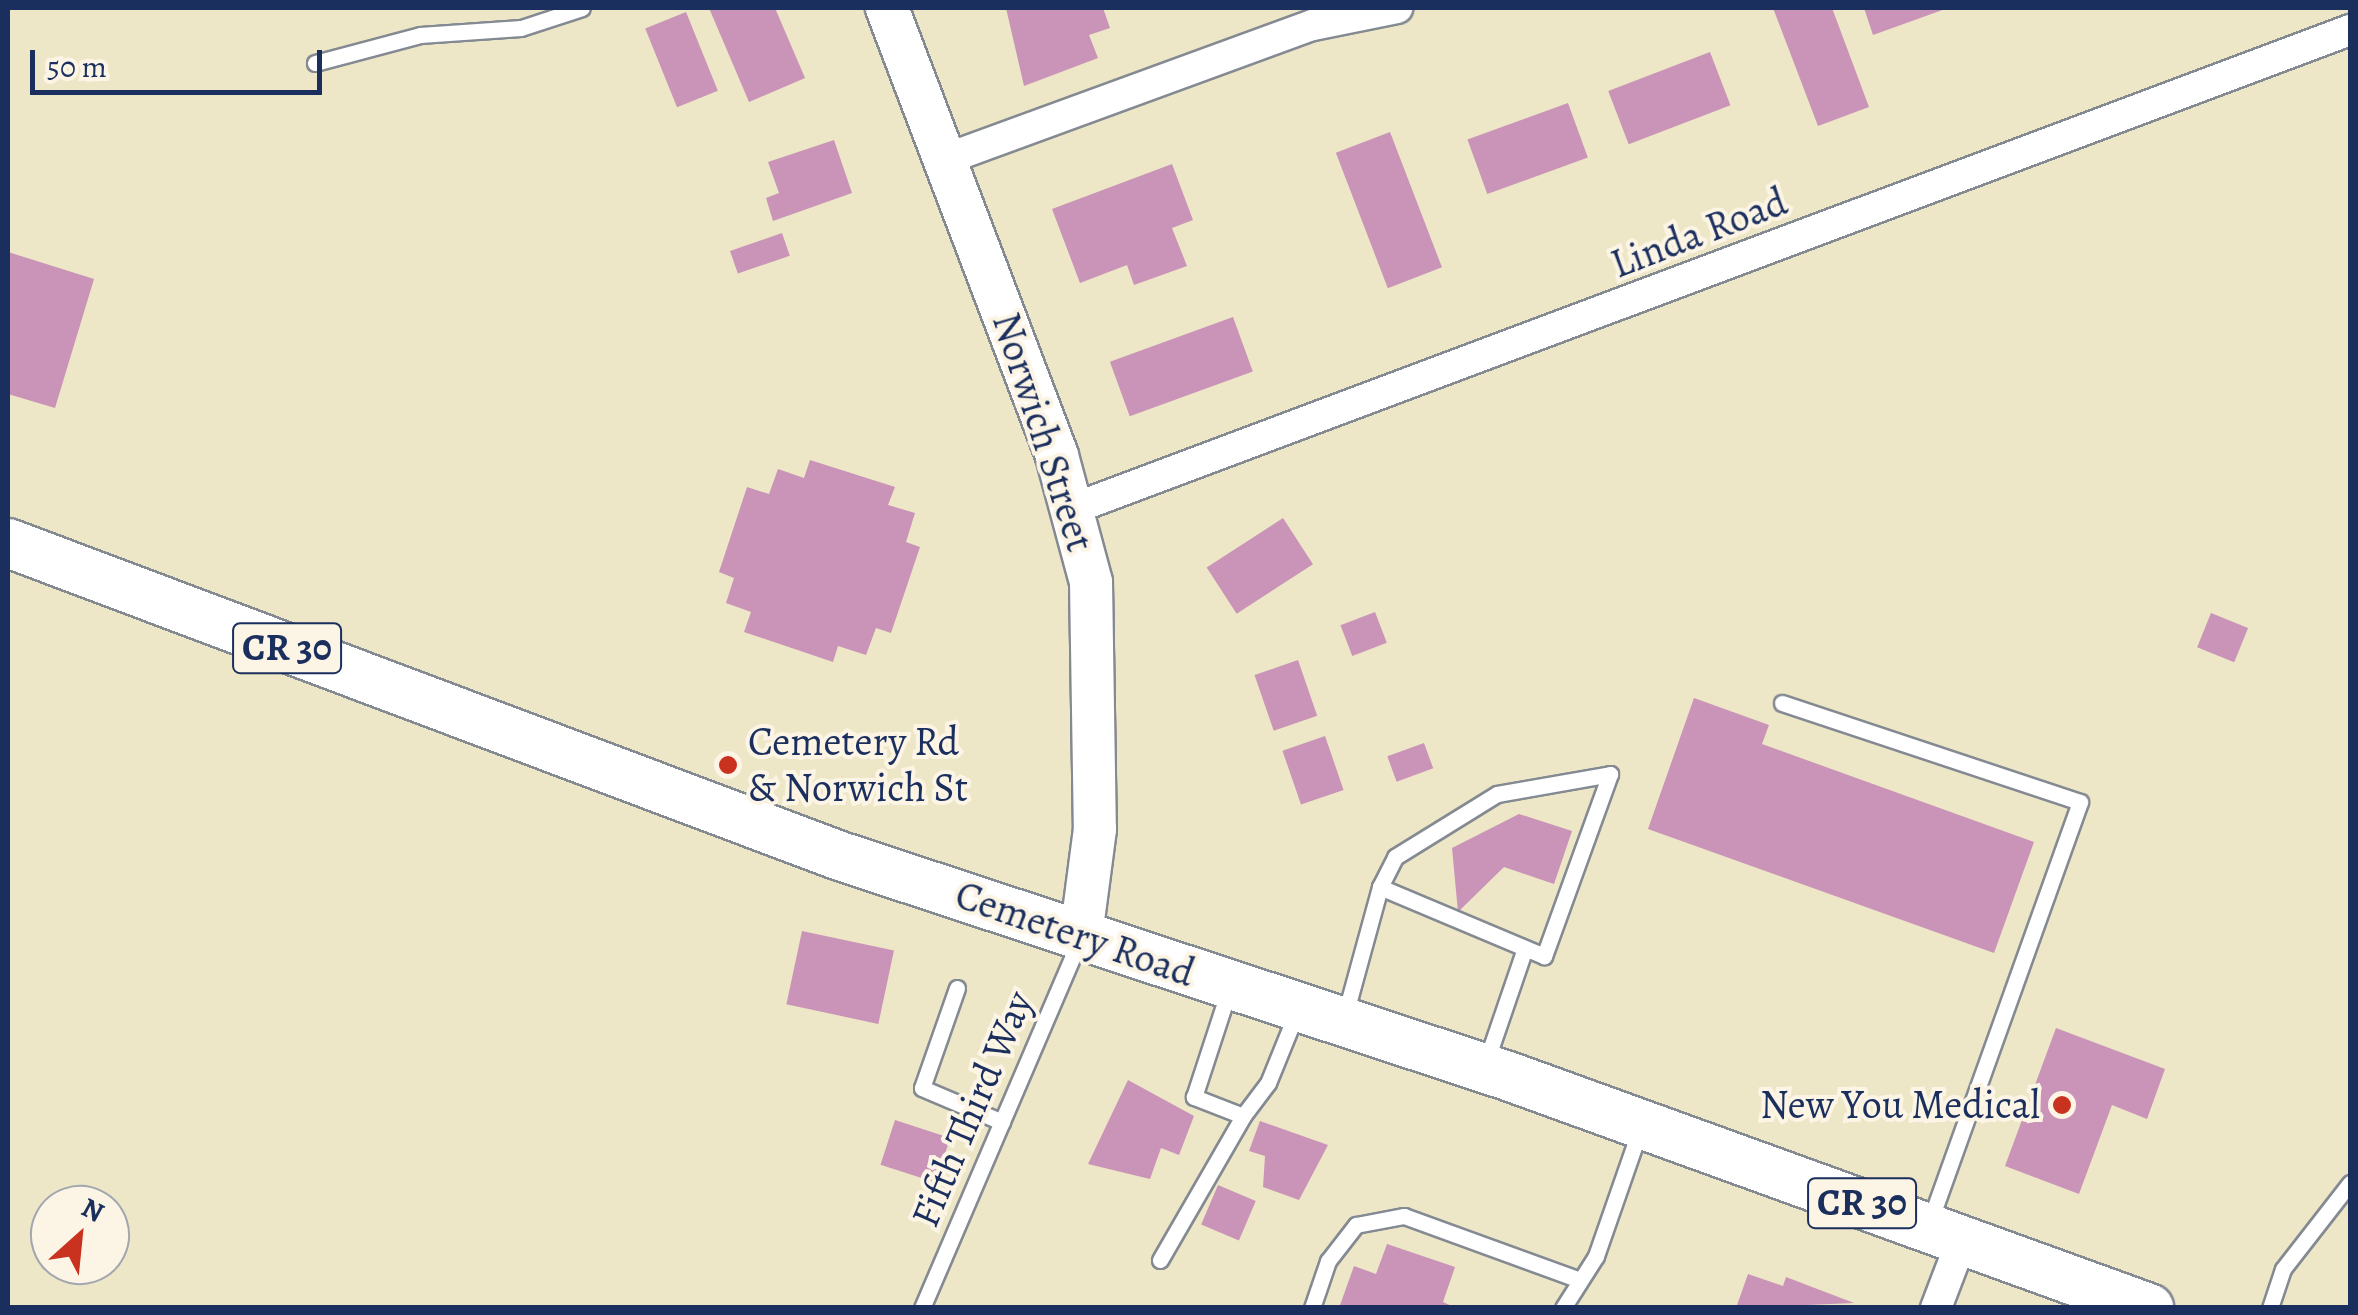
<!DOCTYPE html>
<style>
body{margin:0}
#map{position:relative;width:2358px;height:1315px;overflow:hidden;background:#ede6c7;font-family:Alegreya,serif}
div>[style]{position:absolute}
.building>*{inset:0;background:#c994b7;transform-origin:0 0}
.roads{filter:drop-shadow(2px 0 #848a92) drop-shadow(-2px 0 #848a92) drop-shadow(0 2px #848a92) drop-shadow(0 -2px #848a92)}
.service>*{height:15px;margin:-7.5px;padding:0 7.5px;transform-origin:7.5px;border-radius:7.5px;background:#fff}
.minor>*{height:30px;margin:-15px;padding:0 15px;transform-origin:15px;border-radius:15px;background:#fff}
.secondary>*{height:42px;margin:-21px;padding:0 21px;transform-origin:21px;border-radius:21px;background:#fff}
.primary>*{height:48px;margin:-24px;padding:0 24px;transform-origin:24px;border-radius:24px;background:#fff}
.dots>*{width:28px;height:28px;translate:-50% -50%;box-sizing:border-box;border:5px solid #fcf5e5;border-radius:50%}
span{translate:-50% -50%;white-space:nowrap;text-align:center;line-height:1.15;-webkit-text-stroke:8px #fcf5e5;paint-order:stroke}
.shield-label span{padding:2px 8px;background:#fcf5e5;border:2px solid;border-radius:8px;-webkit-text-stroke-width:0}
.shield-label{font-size:38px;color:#1b2f5e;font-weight:700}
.street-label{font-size:40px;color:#1b2f5e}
.poi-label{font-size:40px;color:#1b2f5e}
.left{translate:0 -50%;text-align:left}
.right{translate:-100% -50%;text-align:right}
.frame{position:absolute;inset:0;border:10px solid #1b2f5e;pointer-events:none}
.north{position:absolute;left:30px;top:1185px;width:100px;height:100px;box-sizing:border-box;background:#fcf5e5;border:2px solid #a2a6af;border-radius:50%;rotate:27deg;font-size:28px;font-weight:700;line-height:40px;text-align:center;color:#1b2f5e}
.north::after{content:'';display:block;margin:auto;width:35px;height:45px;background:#c8321e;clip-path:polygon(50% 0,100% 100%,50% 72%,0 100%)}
.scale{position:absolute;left:30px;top:50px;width:292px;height:45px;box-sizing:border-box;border:5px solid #1b2f5e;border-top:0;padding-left:12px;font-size:30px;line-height:35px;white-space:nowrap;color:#1b2f5e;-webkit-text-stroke:8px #fcf5e5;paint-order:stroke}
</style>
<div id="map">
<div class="building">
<i style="clip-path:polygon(709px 8px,775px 8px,805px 78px,749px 102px)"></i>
<i style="clip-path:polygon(1006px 8px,1103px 8px,1110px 28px,1089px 35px,1098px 58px,1024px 86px)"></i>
<i style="clip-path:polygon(1773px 8px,1832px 8px,1869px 107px,1818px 126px)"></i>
<i style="clip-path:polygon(1864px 8px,1948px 8px,1873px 35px)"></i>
<i style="left:686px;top:12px;width:85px;height:44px;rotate:68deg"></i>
<i style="left:1710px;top:52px;width:57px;height:109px;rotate:69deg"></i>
<i style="left:1568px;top:103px;width:58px;height:107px;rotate:70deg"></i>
<i style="left:1390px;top:132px;width:145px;height:58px;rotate:69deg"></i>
<i style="clip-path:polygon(834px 140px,852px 193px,773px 221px,766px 198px,779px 193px,768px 162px)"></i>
<i style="clip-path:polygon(1172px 164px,1193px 220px,1172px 228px,1187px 266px,1134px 285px,1127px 265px,1080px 283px,1052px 209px)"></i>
<i style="left:782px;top:233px;width:24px;height:55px;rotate:71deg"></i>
<i style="clip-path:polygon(8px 252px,94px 279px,55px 408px,8px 394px)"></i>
<i style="left:1233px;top:317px;width:58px;height:131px;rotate:70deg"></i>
<i style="clip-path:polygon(810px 460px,895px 487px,888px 505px,915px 513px,906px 542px,920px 547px,891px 633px,876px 628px,866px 655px,838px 646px,833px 662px,744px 632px,751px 612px,726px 603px,734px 578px,719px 572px,747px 487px,769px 494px,778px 469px,804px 478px)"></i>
<i style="left:1283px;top:518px;width:55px;height:91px;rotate:57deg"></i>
<i style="left:1375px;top:612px;width:33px;height:37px;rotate:69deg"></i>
<i style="left:2211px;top:613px;width:40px;height:37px;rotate:22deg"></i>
<i style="left:1298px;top:660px;width:59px;height:46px;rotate:71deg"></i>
<i style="clip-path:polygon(1694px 698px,1769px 725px,1762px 744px,2034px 842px,1994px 953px,1648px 829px)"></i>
<i style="left:1325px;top:736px;width:57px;height:45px;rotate:71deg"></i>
<i style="left:1424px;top:743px;width:27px;height:39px;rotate:70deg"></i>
<i style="clip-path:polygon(1519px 814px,1572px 831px,1554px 884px,1504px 867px,1458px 912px,1452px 848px)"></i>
<i style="left:802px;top:931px;width:94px;height:75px;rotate:12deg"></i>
<i style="clip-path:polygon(2056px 1028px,2165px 1069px,2147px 1119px,2112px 1105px,2079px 1194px,2005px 1166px)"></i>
<i style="clip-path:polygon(1128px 1080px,1194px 1116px,1179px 1155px,1161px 1148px,1150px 1179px,1088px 1164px)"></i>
<i style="left:895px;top:1120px;width:58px;height:47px;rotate:18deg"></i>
<i style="clip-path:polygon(1260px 1121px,1328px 1145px,1299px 1200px,1263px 1187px,1265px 1156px,1249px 1151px)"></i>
<i style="left:1218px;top:1185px;width:41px;height:43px;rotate:23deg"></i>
<i style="clip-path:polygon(1387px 1244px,1455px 1267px,1443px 1302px,1456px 1308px,1339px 1308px,1354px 1266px,1376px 1274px)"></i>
<i style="clip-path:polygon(1748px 1274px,1783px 1286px,1786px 1277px,1854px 1303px,1736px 1308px)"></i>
</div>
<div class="roads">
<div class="service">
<i style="left:315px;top:63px;width:109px;rotate:-14.9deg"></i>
<i style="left:420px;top:35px;width:101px;rotate:-4deg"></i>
<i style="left:521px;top:28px;width:64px;rotate:-18.2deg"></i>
<i style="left:1782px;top:703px;width:314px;rotate:18.4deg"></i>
<i style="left:2080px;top:802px;width:447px;rotate:109.7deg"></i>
<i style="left:957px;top:988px;width:106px;rotate:109.3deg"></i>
<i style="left:922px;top:1088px;width:87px;rotate:23deg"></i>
<i style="left:1345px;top:1015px;width:133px;rotate:-74.7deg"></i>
<i style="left:1380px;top:887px;width:34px;rotate:-63deg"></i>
<i style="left:1395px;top:857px;width:120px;rotate:-31.7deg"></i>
<i style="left:1497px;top:794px;width:115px;rotate:-10deg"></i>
<i style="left:1610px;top:774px;width:194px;rotate:109.9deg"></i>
<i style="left:1544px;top:956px;width:178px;rotate:-157.2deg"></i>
<i style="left:1486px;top:1062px;width:120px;rotate:-71.1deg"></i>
<i style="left:1243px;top:1116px;width:41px;rotate:-52.9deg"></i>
<i style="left:1268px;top:1083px;width:74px;rotate:-67.9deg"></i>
<i style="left:1160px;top:1260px;width:166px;rotate:-60deg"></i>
<i style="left:1243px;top:1116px;width:53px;rotate:-158.8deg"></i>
<i style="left:1194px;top:1097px;width:113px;rotate:-71.9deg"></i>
<i style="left:922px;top:1308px;width:401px;rotate:-66.8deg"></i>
<i style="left:1312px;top:1308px;width:50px;rotate:-71.2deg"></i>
<i style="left:1328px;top:1261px;width:46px;rotate:-52.1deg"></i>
<i style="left:1356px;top:1225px;width:49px;rotate:-10.6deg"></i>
<i style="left:1404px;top:1216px;width:181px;rotate:20deg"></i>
<i style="left:1563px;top:1308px;width:62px;rotate:-57.6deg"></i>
<i style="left:1596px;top:1256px;width:133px;rotate:-70.8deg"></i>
<i style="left:2270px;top:1308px;width:41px;rotate:-71.6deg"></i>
<i style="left:2283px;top:1269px;width:109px;rotate:-52.1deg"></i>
</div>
<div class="minor">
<i style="left:946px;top:159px;width:391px;rotate:-20.1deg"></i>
<i style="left:1313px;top:25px;width:86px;rotate:-11.4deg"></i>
<i style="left:1075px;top:508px;width:1362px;rotate:-20.55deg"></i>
<i style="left:1936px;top:1308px;width:73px;rotate:-69.1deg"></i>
</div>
<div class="secondary">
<i style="left:887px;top:8px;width:479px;rotate:69.2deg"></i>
<i style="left:1057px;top:456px;width:131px;rotate:74.9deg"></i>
<i style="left:1091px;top:582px;width:247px;rotate:89.1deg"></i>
<i style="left:1095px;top:829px;width:108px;rotate:97.5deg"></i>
</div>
<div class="primary">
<i style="left:8px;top:543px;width:886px;rotate:20.62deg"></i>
<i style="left:837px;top:855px;width:706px;rotate:18.23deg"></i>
<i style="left:1508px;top:1076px;width:682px;rotate:19.9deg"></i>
</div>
</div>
<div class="dots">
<i style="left:728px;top:765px;background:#c8321e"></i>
<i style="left:2062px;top:1105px;background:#c8321e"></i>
</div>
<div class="shield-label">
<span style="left:287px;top:648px">CR 30</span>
<span style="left:1862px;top:1203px">CR 30</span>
</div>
<div class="street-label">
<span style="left:1699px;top:233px;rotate:-21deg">Linda Road</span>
<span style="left:1043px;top:432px;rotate:72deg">Norwich Street</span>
<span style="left:1075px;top:934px;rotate:19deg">Cemetery Road</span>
<span style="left:972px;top:1109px;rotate:-67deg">Fifth Third Way</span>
</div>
<div class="poi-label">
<span class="left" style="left:748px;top:765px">Cemetery Rd<br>&amp; Norwich St</span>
<span class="right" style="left:2040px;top:1105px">New You Medical</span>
</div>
<div class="frame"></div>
<div class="north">N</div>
<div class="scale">50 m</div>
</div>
